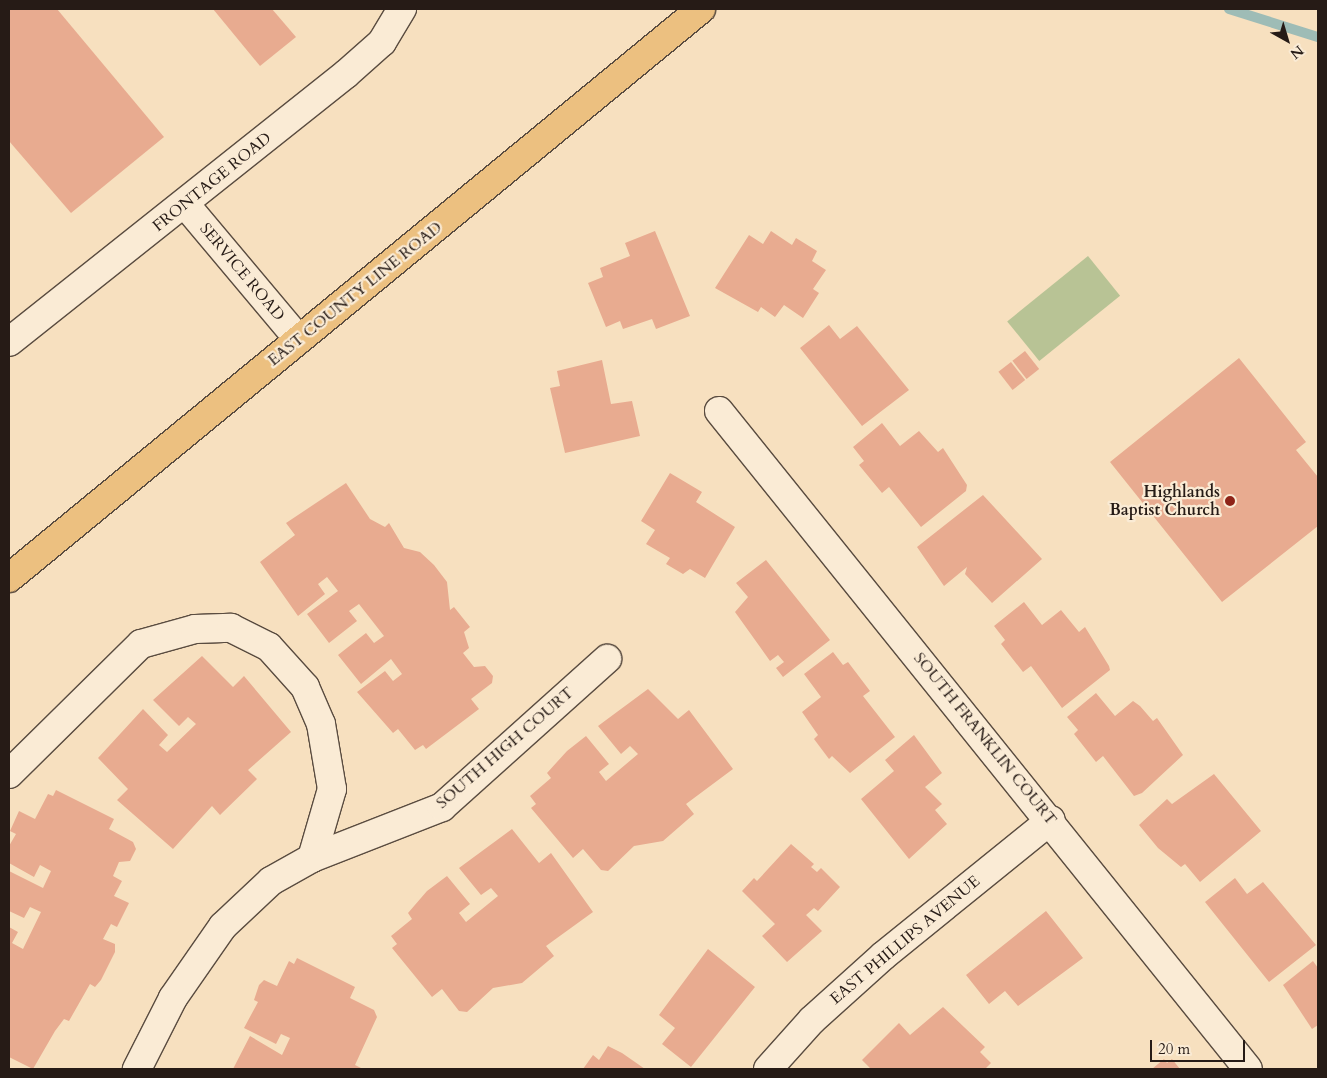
<!DOCTYPE html>
<style>
body{margin:0}
#map{position:relative;width:1327px;height:1078px;overflow:hidden;background:#f7e0bf;font-family:Cardo,serif}
div>[style]{position:absolute}
.green>*{inset:0;background:#b8c395;transform-origin:0 0}
.stream>*{height:10px;margin:-5px;padding:0 5px;transform-origin:5px;border-radius:5px;background:#9ebcb6}
.building>*{inset:0;background:#e8ab90;transform-origin:0 0}
.roads{filter:drop-shadow(1px 0 #5a4c40) drop-shadow(-1px 0 #5a4c40) drop-shadow(0 1px #5a4c40) drop-shadow(0 -1px #5a4c40)}
.minor>*{height:28px;margin:-14px;padding:0 14px;transform-origin:14px;border-radius:14px;background:#faebd5}
.major>*{height:28px;margin:-14px;padding:0 14px;transform-origin:14px;border-radius:14px;background:#ecc080}
.dots>*{width:14px;height:14px;translate:-50% -50%;box-sizing:border-box;border:2px solid #faebd5;border-radius:50%}
span{translate:-50% -50%;white-space:nowrap;text-align:center;line-height:1.15;-webkit-text-stroke:4.5px #faebd5;paint-order:stroke}
.street-label{font-size:16px;color:#261b16}
.poi-label{font-size:16px;color:#261b16;font-weight:700}
.right{translate:-100% -50%;text-align:right}
.frame{position:absolute;inset:0;border:10px solid #261b16;pointer-events:none}
.north{position:absolute;left:1262px;top:15px;width:50px;height:50px;-webkit-text-stroke:4px #faebd5;paint-order:stroke;rotate:141deg;font-size:14px;font-weight:700;line-height:20px;text-align:center;color:#261b16}
.north::after{content:'';display:block;margin:auto;width:18px;height:22px;background:#261b16;clip-path:polygon(50% 0,100% 100%,50% 72%,0 100%)}
.scale{position:absolute;left:1150px;top:1040px;width:95px;height:22px;box-sizing:border-box;border:2px solid #261b16;border-top:0;padding-left:6px;font-size:15px;line-height:18px;white-space:nowrap;color:#261b16;-webkit-text-stroke:4px #faebd5;paint-order:stroke}
</style>
<div id="map">
<div class="green">
<i style="left:1088px;top:256px;width:51px;height:104px;rotate:51deg"></i>
</div>
<div class="stream">
<i style="left:1229px;top:9px;width:93px;rotate:17.5deg"></i>
</div>
<div class="building">
<i style="clip-path:polygon(9px 9px,57px 9px,164px 137px,71px 213px,9px 141px)"></i>
<i style="clip-path:polygon(213px 9px,272px 9px,296px 37px,260px 66px)"></i>
<i style="clip-path:polygon(655px 231px,690px 316px,656px 329px,652px 319px,623px 329px,620px 321px,606px 327px,588px 283px,603px 277px,600px 268px,630px 256px,625px 243px)"></i>
<i style="clip-path:polygon(771px 231px,792px 245px,796px 238px,817px 251px,812px 261px,826px 270px,813px 289px,819px 293px,803px 318px,784px 305px,775px 317px,761px 307px,758px 312px,715px 288px,749px 235px,763px 244px)"></i>
<i style="clip-path:polygon(829px 325px,840px 339px,857px 326px,909px 390px,862px 426px,800px 348px)"></i>
<i style="left:1025px;top:351px;width:23px;height:16px;rotate:52deg"></i>
<i style="clip-path:polygon(1239px 358px,1306px 442px,1296px 450px,1318px 477px,1318px 526px,1222px 602px,1110px 462px)"></i>
<i style="clip-path:polygon(602px 360px,611px 404px,632px 401px,640px 436px,565px 453px,550px 388px,560px 386px,557px 371px)"></i>
<i style="left:1011px;top:362px;width:23px;height:16px;rotate:52deg"></i>
<i style="clip-path:polygon(882px 423px,900px 446px,919px 431px,938px 452px,943px 448px,967px 485px,966px 491px,921px 527px,889px 487px,882px 493px,859px 465px,864px 461px,853px 447px)"></i>
<i style="clip-path:polygon(670px 473px,702px 492px,696px 502px,735px 527px,705px 578px,690px 569px,683px 574px,666px 564px,670px 558px,646px 544px,655px 530px,641px 521px)"></i>
<i style="clip-path:polygon(346px 483px,370px 519px,385px 527px,389px 523px,404px 548px,420px 552px,434px 565px,447px 582px,450px 610px,454px 607px,470px 627px,464px 632px,469px 648px,463px 653px,474px 667px,485px 666px,493px 676px,492px 683px,471px 699px,479px 709px,426px 749px,423px 745px,415px 750px,398px 729px,393px 733px,357px 692px,385px 671px,393px 681px,402px 674px,391px 659px,361px 684px,338px 655px,366px 633px,374px 643px,384px 636px,359px 604px,349px 611px,357px 621px,329px 643px,307px 614px,338px 591px,327px 577px,318px 584px,325px 594px,298px 616px,260px 562px,295px 535px,286px 523px)"></i>
<i style="clip-path:polygon(983px 495px,1042px 559px,992px 603px,965px 574px,967px 567px,944px 586px,917px 547px)"></i>
<i style="clip-path:polygon(766px 560px,830px 640px,783px 677px,776px 668px,784px 662px,778px 655px,770px 661px,735px 612px,748px 597px,736px 583px)"></i>
<i style="clip-path:polygon(1024px 602px,1042px 625px,1061px 610px,1079px 632px,1085px 627px,1109px 666px,1110px 670px,1062px 708px,1031px 666px,1023px 672px,1001px 644px,1005px 640px,994px 626px)"></i>
<i style="clip-path:polygon(833px 652px,843px 665px,848px 662px,870px 691px,863px 696px,895px 737px,850px 773px,832px 756px,829px 759px,814px 739px,818px 735px,802px 712px,821px 697px,804px 674px)"></i>
<i style="clip-path:polygon(202px 656px,233px 687px,244px 676px,291px 732px,248px 770px,257px 779px,220px 815px,212px 806px,173px 849px,117px 800px,128px 789px,98px 758px,143px 709px,168px 735px,159px 745px,167px 752px,196px 724px,188px 717px,179px 726px,153px 700px)"></i>
<i style="clip-path:polygon(648px 689px,678px 719px,689px 710px,733px 769px,686px 804px,694px 814px,663px 841px,634px 846px,608px 871px,601px 870px,583px 849px,573px 858px,531px 808px,536px 804px,530px 796px,551px 778px,547px 773px,567px 751px,586px 736px,609px 764px,599px 772px,606px 781px,638px 754px,630px 746px,621px 754px,598px 726px)"></i>
<i style="clip-path:polygon(1096px 693px,1115px 716px,1133px 701px,1140px 706px,1153px 721px,1157px 718px,1183px 755px,1142px 793px,1134px 796px,1103px 756px,1096px 762px,1074px 734px,1078px 730px,1067px 717px)"></i>
<i style="clip-path:polygon(914px 735px,942px 773px,925px 787px,942px 804px,935px 810px,947px 824px,909px 859px,861px 799px,894px 771px,885px 760px)"></i>
<i style="clip-path:polygon(1214px 774px,1261px 831px,1200px 882px,1185px 864px,1181px 867px,1158px 848px,1139px 825px,1167px 799px,1172px 804px)"></i>
<i style="clip-path:polygon(56px 790px,114px 819px,109px 829px,133px 842px,136px 849px,130px 861px,119px 862px,113px 876px,122px 881px,114px 896px,129px 903px,117px 927px,111px 924px,103px 939px,115px 944px,115px 952px,101px 980px,95px 987px,90px 984px,69px 1021px,64px 1019px,55px 1031px,33px 1069px,9px 1057px,9px 927px,18px 932px,12px 943px,23px 949px,41px 912px,30px 907px,24px 918px,9px 911px,9px 871px,43px 888px,51px 871px,40px 865px,34px 877px,9px 863px,9px 846px,16px 834px,10px 831px,19px 811px,35px 819px,48px 794px,53px 796px)"></i>
<i style="clip-path:polygon(512px 829px,539px 863px,551px 853px,593px 912px,546px 946px,554px 956px,522px 983px,493px 988px,467px 1012px,459px 1011px,442px 989px,432px 997px,392px 948px,397px 944px,391px 936px,412px 919px,408px 913px,427px 891px,447px 876px,470px 904px,459px 913px,466px 922px,498px 896px,491px 888px,481px 895px,459px 868px)"></i>
<i style="clip-path:polygon(791px 844px,814px 864px,811px 867px,817px 872px,821px 868px,840px 887px,818px 911px,814px 908px,806px 915px,822px 931px,787px 962px,762px 936px,775px 924px,742px 891px,754px 878px,757px 881px)"></i>
<i style="clip-path:polygon(1235px 878px,1247px 894px,1263px 882px,1316px 945px,1269px 982px,1205px 902px)"></i>
<i style="clip-path:polygon(1046px 911px,1083px 958px,1018px 1006px,1005px 991px,989px 1004px,966px 975px)"></i>
<i style="clip-path:polygon(708px 949px,755px 987px,691px 1067px,662px 1044px,675px 1028px,659px 1015px)"></i>
<i style="clip-path:polygon(297px 958px,355px 987px,350px 998px,374px 1010px,377px 1017px,355px 1065px,363px 1069px,233px 1069px,250px 1036px,282px 1055px,290px 1038px,281px 1034px,276px 1044px,244px 1028px,258px 1002px,254px 1000px,259px 985px,264px 980px,277px 986px,289px 961px,294px 964px)"></i>
<i style="clip-path:polygon(1313px 961px,1318px 968px,1318px 1025px,1312px 1029px,1283px 985px)"></i>
<i style="clip-path:polygon(943px 1007px,985px 1047px,980px 1052px,991px 1063px,985px 1069px,871px 1069px,862px 1060px,899px 1023px,910px 1035px)"></i>
<i style="clip-path:polygon(608px 1046px,622px 1053px,645px 1069px,583px 1069px,593px 1055px,599px 1060px)"></i>
<i style="clip-path:polygon(1164px 1059px,1167px 1063px,1172px 1059px,1180px 1069px,1152px 1069px)"></i>
</div>
<div class="roads">
<div class="minor">
<i style="left:185px;top:204px;width:177px;rotate:50deg"></i>
<i style="left:9px;top:342px;width:431px;rotate:-38.5deg"></i>
<i style="left:346px;top:74px;width:48px;rotate:-41.6deg"></i>
<i style="left:382px;top:42px;width:39px;rotate:-59deg"></i>
<i style="left:719px;top:411px;width:844px;rotate:51.2deg"></i>
<i style="left:9px;top:774px;width:185px;rotate:-44.6deg"></i>
<i style="left:141px;top:644px;width:56px;rotate:-15.5deg"></i>
<i style="left:195px;top:629px;width:36px;rotate:-2deg"></i>
<i style="left:231px;top:628px;width:42px;rotate:26.6deg"></i>
<i style="left:269px;top:647px;width:54px;rotate:48deg"></i>
<i style="left:305px;top:687px;width:40px;rotate:66.6deg"></i>
<i style="left:321px;top:724px;width:66px;rotate:80.4deg"></i>
<i style="left:332px;top:789px;width:72px;rotate:106.2deg"></i>
<i style="left:312px;top:858px;width:47px;rotate:150.7deg"></i>
<i style="left:271px;top:881px;width:66px;rotate:136.8deg"></i>
<i style="left:223px;top:926px;width:88px;rotate:124.8deg"></i>
<i style="left:173px;top:998px;width:80px;rotate:116.9deg"></i>
<i style="left:312px;top:858px;width:140px;rotate:-21.4deg"></i>
<i style="left:442px;top:807px;width:222px;rotate:-41.9deg"></i>
<i style="left:768px;top:1069px;width:66px;rotate:-48.1deg"></i>
<i style="left:812px;top:1020px;width:96px;rotate:-42deg"></i>
<i style="left:883px;top:956px;width:216px;rotate:-39deg"></i>
</div>
<div class="major">
<i style="left:9px;top:578px;width:896px;rotate:-39.43deg"></i>
</div>
</div>
<div class="dots">
<i style="left:1230px;top:501px;background:#8f2418"></i>
</div>
<div class="street-label">
<span style="left:212px;top:182px;rotate:-39deg">FRONTAGE ROAD</span>
<span style="left:242px;top:272px;rotate:50deg">SERVICE ROAD</span>
<span style="left:355px;top:294px;rotate:-39deg">EAST COUNTY LINE ROAD</span>
<span style="left:985px;top:739px;rotate:51deg">SOUTH FRANKLIN COURT</span>
<span style="left:505px;top:748px;rotate:-41deg">SOUTH HIGH COURT</span>
<span style="left:905px;top:940px;rotate:-40deg">EAST PHILLIPS AVENUE</span>
</div>
<div class="poi-label">
<span class="right" style="left:1220px;top:501px">Highlands<br>Baptist Church</span>
</div>
<div class="frame"></div>
<div class="north">N</div>
<div class="scale">20 m</div>
</div>
